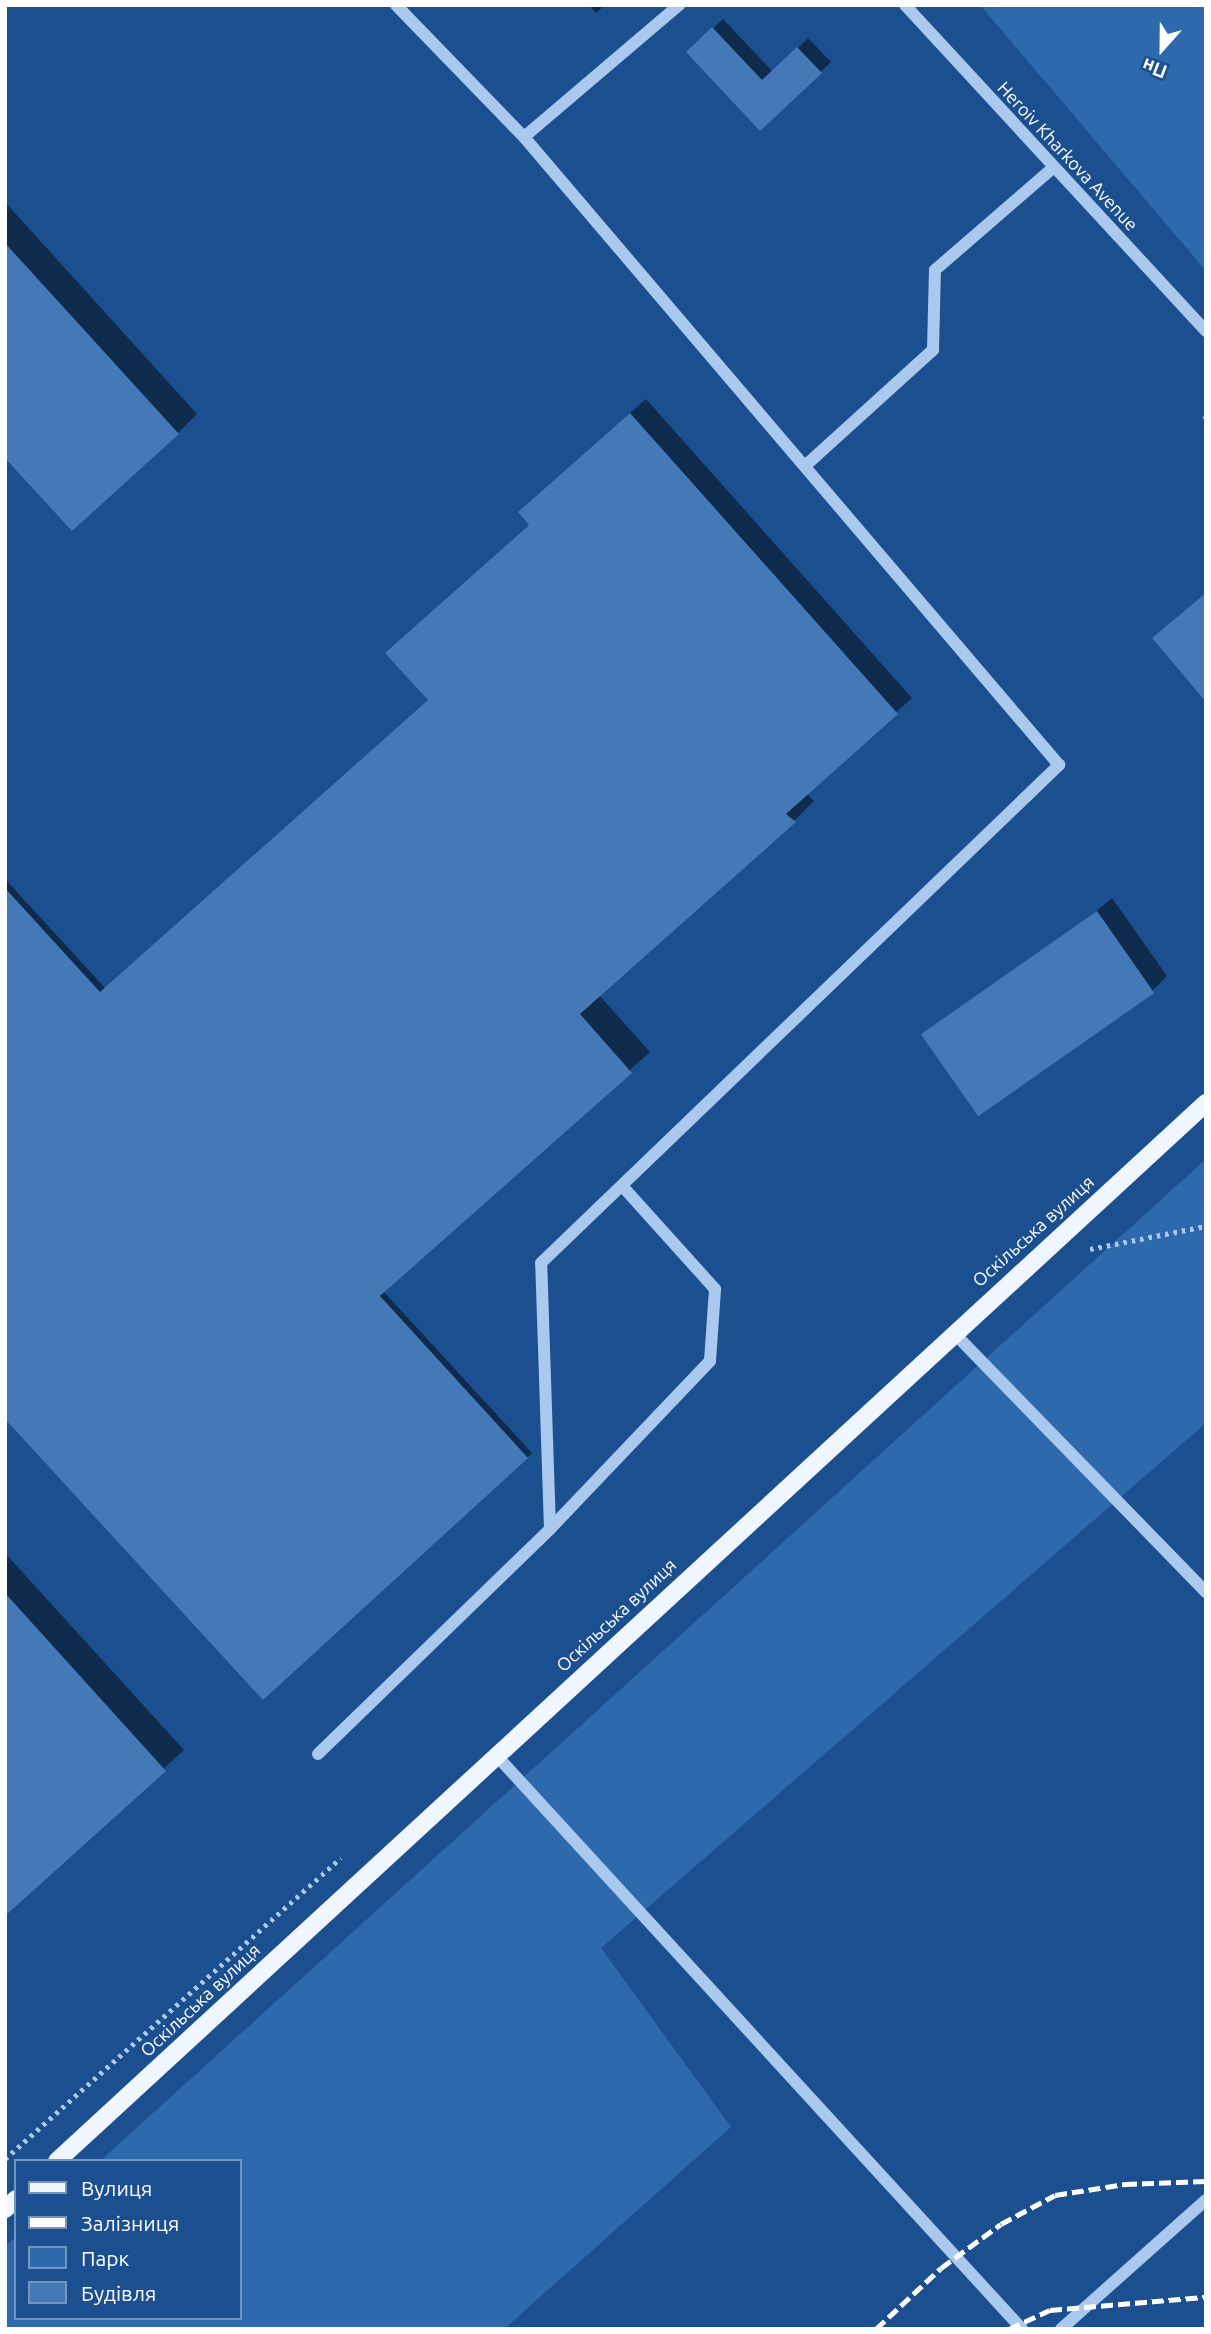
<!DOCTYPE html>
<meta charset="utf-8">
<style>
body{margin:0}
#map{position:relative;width:1211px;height:2334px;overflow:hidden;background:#1b4f8f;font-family:Ubuntu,sans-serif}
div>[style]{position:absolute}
.green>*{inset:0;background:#2e69ad}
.shadow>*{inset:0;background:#0007}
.building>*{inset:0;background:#4478b7;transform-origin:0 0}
.path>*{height:4.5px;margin-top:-2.25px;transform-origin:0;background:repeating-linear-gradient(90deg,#a9c9ee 0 3.5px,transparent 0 8.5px)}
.minor>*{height:12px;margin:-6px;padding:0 6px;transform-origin:6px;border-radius:6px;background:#a9c9ee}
.major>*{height:18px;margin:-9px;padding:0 9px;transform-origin:9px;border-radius:9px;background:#f0f6ff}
.rail>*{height:5px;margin-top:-2.5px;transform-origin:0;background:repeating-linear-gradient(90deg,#fff 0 12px,transparent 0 17px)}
span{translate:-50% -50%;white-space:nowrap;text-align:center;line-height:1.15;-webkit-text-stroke:5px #1b4f8f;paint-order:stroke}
.street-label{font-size:18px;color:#fff}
.frame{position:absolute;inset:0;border:7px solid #fff;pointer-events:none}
.legend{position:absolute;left:14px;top:2159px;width:228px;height:161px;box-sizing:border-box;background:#1b4f8f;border:2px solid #7695bc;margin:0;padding:9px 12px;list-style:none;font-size:21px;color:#fff}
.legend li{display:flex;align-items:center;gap:14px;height:35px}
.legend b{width:35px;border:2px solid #7695bc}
.north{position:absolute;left:1127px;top:14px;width:70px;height:70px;-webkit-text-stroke:5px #1b4f8f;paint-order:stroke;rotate:201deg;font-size:19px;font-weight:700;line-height:28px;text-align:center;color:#fff}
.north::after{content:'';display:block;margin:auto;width:24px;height:32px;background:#fff;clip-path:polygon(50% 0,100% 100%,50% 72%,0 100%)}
</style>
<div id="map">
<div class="green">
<i style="clip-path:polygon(980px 5px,1206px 5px,1206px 271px)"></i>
<i style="clip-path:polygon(1206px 1159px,1206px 1423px,601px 1948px,731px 2127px,504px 2329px,5px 2329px,5px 2246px,16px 2237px,16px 2318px,240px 2318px,240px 2161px,100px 2161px)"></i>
</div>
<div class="shadow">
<i style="clip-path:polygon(589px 5px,605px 5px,596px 13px)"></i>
<i style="clip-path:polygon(723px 19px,773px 72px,808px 38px,831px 62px,760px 129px,688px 52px)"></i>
<i style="clip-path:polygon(5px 202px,197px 414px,178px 433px,5px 455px)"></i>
<i style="clip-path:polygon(646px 399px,912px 698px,806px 793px,814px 801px,795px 820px,599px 995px,650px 1052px,383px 1291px,532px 1453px,263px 1698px,5px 1416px,5px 879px,106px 989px,430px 699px,388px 653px,530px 524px,535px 497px)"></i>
<i style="clip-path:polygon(1112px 898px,1167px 976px,1152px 991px,933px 1048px)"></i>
<i style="clip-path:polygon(5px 1553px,184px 1750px,5px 1913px)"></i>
</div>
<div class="building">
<i style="clip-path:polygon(712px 27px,762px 80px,797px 47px,822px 73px,760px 131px,686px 52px)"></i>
<i style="clip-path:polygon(5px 243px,179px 434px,72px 531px,5px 458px)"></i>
<i style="clip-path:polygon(630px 413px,898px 714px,786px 814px,796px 822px,580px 1014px,632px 1073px,380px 1296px,528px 1458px,263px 1700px,5px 1419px,5px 888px,100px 992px,428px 700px,385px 653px,529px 525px,518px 512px)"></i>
<i style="clip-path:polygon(1206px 593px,1206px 702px,1152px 638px)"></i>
<i style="left:1097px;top:911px;width:100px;height:215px;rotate:55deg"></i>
<i style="clip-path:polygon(5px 1593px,166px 1771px,5px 1916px)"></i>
</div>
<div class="path">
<i style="left:1204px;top:419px;width:3px;rotate:-45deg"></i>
<i style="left:1090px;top:1249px;width:118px;rotate:-11.2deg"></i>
<i style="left:5px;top:2159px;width:451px;rotate:-41.9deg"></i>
</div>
<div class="minor">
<i style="left:396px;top:5px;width:184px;rotate:45.9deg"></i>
<i style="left:524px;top:137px;width:204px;rotate:-40.4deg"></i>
<i style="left:905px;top:5px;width:444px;rotate:47.3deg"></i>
<i style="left:805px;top:466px;width:173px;rotate:-42.2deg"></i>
<i style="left:933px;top:350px;width:80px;rotate:-88.6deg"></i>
<i style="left:935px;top:270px;width:157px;rotate:-40.9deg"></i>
<i style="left:953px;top:1332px;width:363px;rotate:45.8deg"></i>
<i style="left:550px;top:1529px;width:232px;rotate:-46.4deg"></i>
<i style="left:710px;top:1361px;width:72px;rotate:-86deg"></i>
<i style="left:715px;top:1289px;width:136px;rotate:-132deg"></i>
<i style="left:318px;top:1754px;width:323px;rotate:-44.1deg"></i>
<i style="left:550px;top:1529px;width:266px;rotate:-91.9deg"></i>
<i style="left:541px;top:1263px;width:719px;rotate:-43.87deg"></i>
<i style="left:1059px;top:765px;width:825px;rotate:-130.43deg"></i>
<i style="left:496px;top:1755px;width:779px;rotate:47.5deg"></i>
<i style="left:1061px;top:2329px;width:194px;rotate:-41.7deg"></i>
</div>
<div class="major">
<i style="left:57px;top:2161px;width:1562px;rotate:-42.64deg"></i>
<i style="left:5px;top:2209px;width:15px;rotate:-42deg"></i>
</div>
<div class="rail">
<i style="left:876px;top:2329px;width:89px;rotate:-43.2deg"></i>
<i style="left:941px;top:2268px;width:74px;rotate:-36.3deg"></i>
<i style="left:1001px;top:2224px;width:61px;rotate:-28.2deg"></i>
<i style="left:1055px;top:2195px;width:71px;rotate:-8.9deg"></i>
<i style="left:1125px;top:2184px;width:81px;rotate:-2.1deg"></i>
<i style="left:1009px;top:2329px;width:45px;rotate:-24.9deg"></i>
<i style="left:1050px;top:2310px;width:157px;rotate:-4.8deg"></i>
</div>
<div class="street-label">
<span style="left:1068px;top:156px;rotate:47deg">Heroiv Kharkova Avenue</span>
<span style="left:1033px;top:1231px;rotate:-42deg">Оскільська вулиця</span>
<span style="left:616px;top:1615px;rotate:-43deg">Оскільська вулиця</span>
<span style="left:200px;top:2000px;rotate:-43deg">Оскільська вулиця</span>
</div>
<div class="frame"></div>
<ul class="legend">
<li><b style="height:9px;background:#f0f6ff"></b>Вулиця</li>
<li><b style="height:9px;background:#fff"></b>Залізниця</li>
<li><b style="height:19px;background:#2e69ad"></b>Парк</li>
<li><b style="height:19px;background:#4478b7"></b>Будівля</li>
</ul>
<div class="north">Пн</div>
</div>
